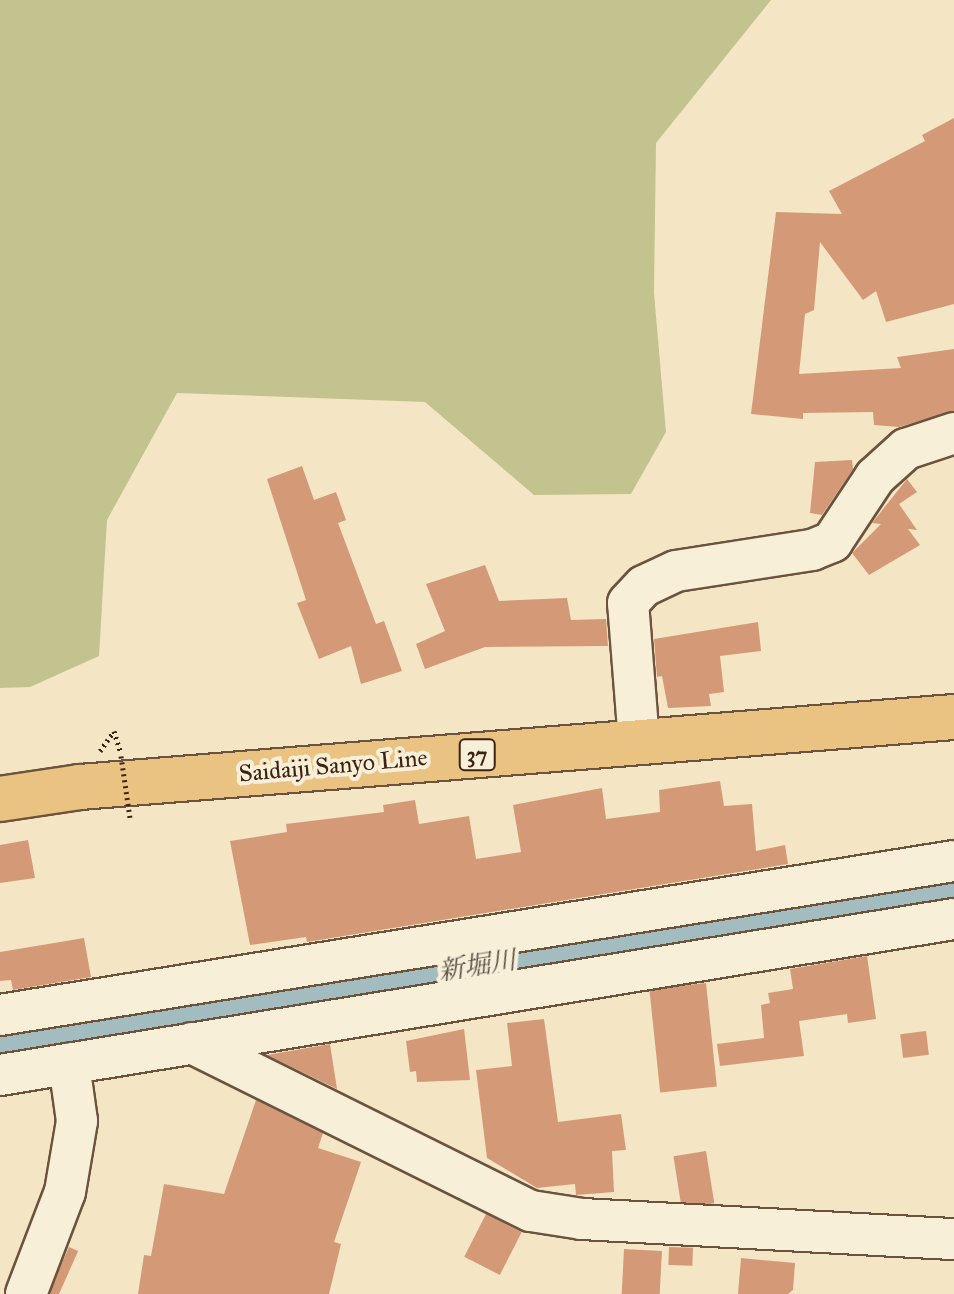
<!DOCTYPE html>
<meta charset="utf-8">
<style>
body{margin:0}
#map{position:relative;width:954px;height:1294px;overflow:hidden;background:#f4e6c4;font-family:"IM FELL Great Primer","Noto Serif JP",serif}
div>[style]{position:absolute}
.green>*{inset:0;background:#c3c38f}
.river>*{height:52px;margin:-26px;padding:0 26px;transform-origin:26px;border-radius:26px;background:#a2bcc0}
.building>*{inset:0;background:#d49a78;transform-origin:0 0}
.path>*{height:5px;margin-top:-2.5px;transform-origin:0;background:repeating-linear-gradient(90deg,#3e2211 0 2px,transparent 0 6px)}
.roads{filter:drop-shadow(2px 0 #6c533e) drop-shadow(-2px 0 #6c533e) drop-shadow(0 2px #6c533e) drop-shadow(0 -2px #6c533e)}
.minor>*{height:40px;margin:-20px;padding:0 20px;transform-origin:20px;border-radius:20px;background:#f8efd9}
.major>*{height:44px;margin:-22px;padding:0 22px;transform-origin:22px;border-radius:22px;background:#eac382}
.path-bridge>*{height:5px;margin-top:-2.5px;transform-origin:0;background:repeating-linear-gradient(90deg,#3e2211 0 2px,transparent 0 6px)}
span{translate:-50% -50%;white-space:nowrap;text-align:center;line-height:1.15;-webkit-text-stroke:8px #f8efd9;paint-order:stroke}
.shield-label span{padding:2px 6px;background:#f8efd9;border:2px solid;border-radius:6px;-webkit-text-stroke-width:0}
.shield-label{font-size:22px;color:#3e2211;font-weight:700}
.street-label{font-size:24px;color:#3e2211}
.water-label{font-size:26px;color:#5c5046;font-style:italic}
</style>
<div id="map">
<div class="green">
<i style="clip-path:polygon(0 0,771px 0,656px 143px,654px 293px,666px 432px,631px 494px,534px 495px,425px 402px,177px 393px,107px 520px,99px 656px,30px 687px,0 688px)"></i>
</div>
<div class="river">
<i style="left:0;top:1043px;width:967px;rotate:-9.23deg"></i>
</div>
<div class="building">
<i style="clip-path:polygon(954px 118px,954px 304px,886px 322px,876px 291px,863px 300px,820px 242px,814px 310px,805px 314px,799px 374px,901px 368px,897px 357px,954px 349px,954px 411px,899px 427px,874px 425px,873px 412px,803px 413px,803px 419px,751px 414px,776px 212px,842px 214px,829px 191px,925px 141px,922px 135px)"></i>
<i style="clip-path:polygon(852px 460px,853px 469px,822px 515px,810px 513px,815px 462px)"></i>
<i style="clip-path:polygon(302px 466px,314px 500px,336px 492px,346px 520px,338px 523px,376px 624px,384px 621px,402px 671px,361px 684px,351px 646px,319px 659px,297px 603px,306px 600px,267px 479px)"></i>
<i style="clip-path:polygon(907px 479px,917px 492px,899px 504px,917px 530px,908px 529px,920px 545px,869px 575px,852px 553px,881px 524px,872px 523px)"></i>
<i style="clip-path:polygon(485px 565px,499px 601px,567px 598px,571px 620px,606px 619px,608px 646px,485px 647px,425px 669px,416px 644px,445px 631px,426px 584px)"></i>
<i style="clip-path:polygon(758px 622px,761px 651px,720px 656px,724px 692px,709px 694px,711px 706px,668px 708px,662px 676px,657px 677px,654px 639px)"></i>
<i style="clip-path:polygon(720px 781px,724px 806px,752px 804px,756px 851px,785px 845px,788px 864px,307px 942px,306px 937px,250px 945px,230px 841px,287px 832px,286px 824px,384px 812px,383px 805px,415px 800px,419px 824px,469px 816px,476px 859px,521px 852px,513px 805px,602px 788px,606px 819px,660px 812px,659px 790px)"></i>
<i style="clip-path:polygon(28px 840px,35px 878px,0 883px,0 845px)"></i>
<i style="clip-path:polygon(84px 938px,91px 977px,13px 990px,11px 980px,0 981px,0 952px)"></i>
<i style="clip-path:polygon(867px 956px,876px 1019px,848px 1023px,847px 1014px,799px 1021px,804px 1056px,720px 1066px,717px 1044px,764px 1038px,761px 1005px,770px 1003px,768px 993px,793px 989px,790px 969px)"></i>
<i style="left:706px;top:983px;width:104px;height:57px;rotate:84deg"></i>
<i style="clip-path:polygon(544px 1019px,558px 1122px,621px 1114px,626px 1150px,612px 1151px,614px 1192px,576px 1195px,575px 1184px,537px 1188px,487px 1158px,476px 1070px,512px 1066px,507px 1023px)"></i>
<i style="clip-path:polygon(464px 1029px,470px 1080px,417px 1082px,416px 1071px,410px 1072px,406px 1041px)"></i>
<i style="left:926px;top:1031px;width:24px;height:26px;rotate:83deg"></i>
<i style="clip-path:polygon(330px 1044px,337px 1089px,267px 1055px)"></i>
<i style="clip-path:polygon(256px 1100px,323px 1133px,318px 1148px,361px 1162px,334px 1242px,341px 1244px,329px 1294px,138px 1294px,144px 1255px,151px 1256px,164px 1184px,224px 1194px)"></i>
<i style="left:706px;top:1151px;width:53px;height:33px;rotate:81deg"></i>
<i style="left:486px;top:1214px;width:40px;height:48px;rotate:27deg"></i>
<i style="left:69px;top:1247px;width:10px;height:50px;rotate:24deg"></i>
<i style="left:669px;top:1247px;width:24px;height:18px;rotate:2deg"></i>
<i style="left:624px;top:1249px;width:38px;height:45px;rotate:3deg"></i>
<i style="clip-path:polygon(741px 1258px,795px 1263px,793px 1290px,788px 1294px,738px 1294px)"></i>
</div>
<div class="path">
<i style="left:100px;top:751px;width:24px;rotate:-55deg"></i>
<i style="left:114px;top:731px;width:21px;rotate:73deg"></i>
</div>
<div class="roads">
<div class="minor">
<i style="left:639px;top:742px;width:139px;rotate:-94.5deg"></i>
<i style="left:628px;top:603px;width:23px;rotate:-47deg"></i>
<i style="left:644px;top:586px;width:35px;rotate:-25deg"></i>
<i style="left:676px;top:571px;width:138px;rotate:-8.8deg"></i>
<i style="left:812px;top:550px;width:22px;rotate:-22deg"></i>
<i style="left:832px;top:542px;width:78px;rotate:-56.5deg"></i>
<i style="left:875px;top:477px;width:42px;rotate:-42.1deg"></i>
<i style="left:906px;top:449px;width:51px;rotate:-18.4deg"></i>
<i style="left:0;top:1015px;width:966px;rotate:-9.17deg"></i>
<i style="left:192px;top:1043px;width:378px;rotate:26.4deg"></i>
<i style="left:531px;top:1211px;width:52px;rotate:8.9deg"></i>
<i style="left:582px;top:1219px;width:373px;rotate:3.1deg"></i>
<i style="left:0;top:1075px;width:967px;rotate:-9.29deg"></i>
<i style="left:26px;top:1294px;width:109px;rotate:-69.1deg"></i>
<i style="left:65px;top:1192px;width:72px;rotate:-80.4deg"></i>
<i style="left:77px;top:1121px;width:58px;rotate:-98deg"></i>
</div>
<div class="major">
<i style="left:0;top:799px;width:81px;rotate:-8.5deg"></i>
<i style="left:80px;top:787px;width:877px;rotate:-4.58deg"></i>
</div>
</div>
<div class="path-bridge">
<i style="left:121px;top:756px;width:63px;rotate:81.7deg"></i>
</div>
<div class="shield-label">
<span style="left:477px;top:755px">37</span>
</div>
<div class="street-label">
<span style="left:333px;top:766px;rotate:-5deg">Saidaiji Sanyo Line</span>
</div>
<div class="water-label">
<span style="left:477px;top:966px;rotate:-9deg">新堀川</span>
</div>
</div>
